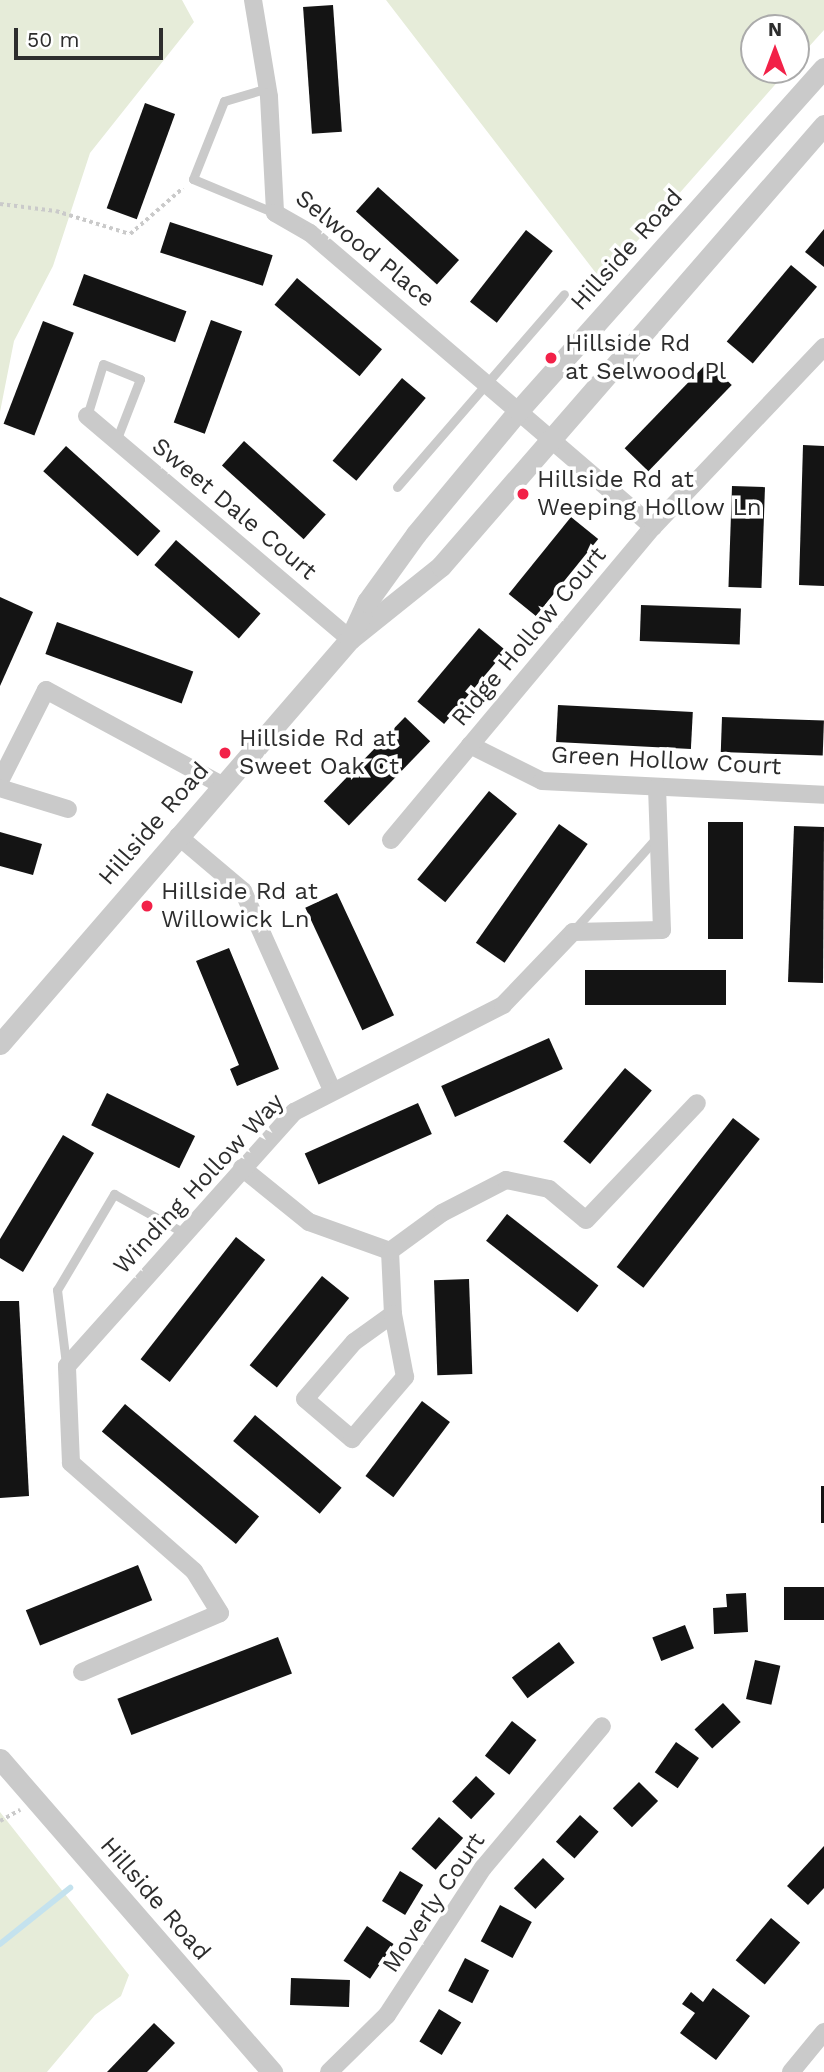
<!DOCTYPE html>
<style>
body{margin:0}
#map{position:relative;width:824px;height:2072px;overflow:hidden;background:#fff;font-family:"Work Sans",sans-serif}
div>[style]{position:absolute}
.green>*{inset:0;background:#e6ecd9}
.stream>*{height:6px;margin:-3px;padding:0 3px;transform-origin:3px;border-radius:3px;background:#c4e2ee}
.building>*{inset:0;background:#141414;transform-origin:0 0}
.path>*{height:3.5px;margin-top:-1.75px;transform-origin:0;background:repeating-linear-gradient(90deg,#cacaca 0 3.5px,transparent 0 7px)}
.service>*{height:9px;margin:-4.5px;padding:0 4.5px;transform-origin:4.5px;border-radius:4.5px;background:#cacaca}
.minor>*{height:18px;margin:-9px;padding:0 9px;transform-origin:9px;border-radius:9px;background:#cacaca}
.tertiary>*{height:21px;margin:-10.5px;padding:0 10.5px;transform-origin:10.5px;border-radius:10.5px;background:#cacaca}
.dots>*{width:19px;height:19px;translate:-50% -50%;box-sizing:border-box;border:4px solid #fff;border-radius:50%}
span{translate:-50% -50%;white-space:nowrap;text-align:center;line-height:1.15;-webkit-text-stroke:7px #fff;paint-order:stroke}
.street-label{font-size:24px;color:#2d2d2d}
.poi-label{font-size:24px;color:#2d2d2d}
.left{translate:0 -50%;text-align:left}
.north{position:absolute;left:740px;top:14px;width:70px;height:70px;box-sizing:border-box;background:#fff;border:2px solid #ababab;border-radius:50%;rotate:0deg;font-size:19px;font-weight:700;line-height:28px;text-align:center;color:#2d2d2d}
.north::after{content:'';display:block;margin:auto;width:24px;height:32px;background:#f22148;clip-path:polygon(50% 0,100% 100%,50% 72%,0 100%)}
.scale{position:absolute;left:14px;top:28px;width:149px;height:32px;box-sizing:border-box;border:4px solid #2d2d2d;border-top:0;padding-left:9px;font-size:21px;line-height:24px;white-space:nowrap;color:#2d2d2d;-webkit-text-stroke:5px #fff;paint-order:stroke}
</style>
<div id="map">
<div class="green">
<i style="clip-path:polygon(0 0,182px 0,194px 22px,90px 153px,53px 266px,14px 341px,0 412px)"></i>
<i style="clip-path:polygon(386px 0,824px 0,824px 30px,796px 61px,796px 28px,754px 28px,754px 70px,788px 70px,602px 281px)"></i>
<i style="clip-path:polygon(0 1812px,129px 1975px,121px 1996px,95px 2015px,47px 2072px,0 2072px)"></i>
</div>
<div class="stream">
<i style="left:0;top:1944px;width:90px;rotate:-38.7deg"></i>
</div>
<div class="building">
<i style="left:333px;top:5px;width:127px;height:30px;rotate:86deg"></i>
<i style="left:145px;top:103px;width:32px;height:112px;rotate:20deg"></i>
<i style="left:378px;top:187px;width:109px;height:33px;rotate:42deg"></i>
<i style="left:170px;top:222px;width:108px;height:32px;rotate:18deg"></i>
<i style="clip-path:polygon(824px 229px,824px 267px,805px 252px)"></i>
<i style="left:526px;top:230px;width:34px;height:91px;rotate:38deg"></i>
<i style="left:791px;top:265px;width:34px;height:100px;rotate:40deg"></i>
<i style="left:84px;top:274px;width:109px;height:33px;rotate:20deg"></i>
<i style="left:297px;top:278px;width:111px;height:35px;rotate:40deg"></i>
<i style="left:211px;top:320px;width:33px;height:109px;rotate:20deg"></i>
<i style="left:43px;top:321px;width:33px;height:110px;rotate:21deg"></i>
<i style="left:708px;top:362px;width:33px;height:120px;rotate:44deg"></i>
<i style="left:402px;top:378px;width:31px;height:108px;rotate:40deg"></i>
<i style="left:244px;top:441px;width:110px;height:33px;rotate:42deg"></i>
<i style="clip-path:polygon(803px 445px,824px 446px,824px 586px,799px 585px)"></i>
<i style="left:66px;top:446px;width:127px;height:34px;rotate:42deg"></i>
<i style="left:732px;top:486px;width:33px;height:101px;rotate:2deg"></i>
<i style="left:571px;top:517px;width:35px;height:99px;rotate:39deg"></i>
<i style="left:176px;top:540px;width:112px;height:33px;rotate:41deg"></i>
<i style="clip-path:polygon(0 597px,33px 612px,0 686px)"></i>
<i style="left:641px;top:605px;width:100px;height:36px;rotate:2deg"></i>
<i style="left:57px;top:622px;width:145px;height:34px;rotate:20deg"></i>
<i style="left:479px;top:628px;width:35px;height:96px;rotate:40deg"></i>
<i style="left:558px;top:705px;width:135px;height:37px;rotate:3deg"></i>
<i style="left:405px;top:717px;width:35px;height:117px;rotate:44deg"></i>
<i style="left:722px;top:717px;width:102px;height:35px;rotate:2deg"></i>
<i style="left:489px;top:791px;width:36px;height:114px;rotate:39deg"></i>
<i style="left:708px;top:822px;width:35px;height:117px"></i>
<i style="left:559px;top:824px;width:35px;height:145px;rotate:35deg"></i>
<i style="clip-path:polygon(794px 826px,824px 827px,823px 983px,788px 982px)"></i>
<i style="clip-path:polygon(0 832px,42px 844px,33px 875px,0 866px)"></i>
<i style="left:337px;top:893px;width:135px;height:35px;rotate:65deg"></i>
<i style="clip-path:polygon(229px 948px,279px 1069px,237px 1086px,230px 1069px,239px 1065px,196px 961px)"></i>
<i style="left:726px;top:970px;width:35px;height:141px;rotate:90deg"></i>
<i style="left:549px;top:1038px;width:34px;height:118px;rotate:66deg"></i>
<i style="left:625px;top:1068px;width:35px;height:96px;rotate:40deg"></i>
<i style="left:107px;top:1093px;width:98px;height:36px;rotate:26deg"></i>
<i style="left:418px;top:1103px;width:34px;height:124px;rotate:66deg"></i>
<i style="left:733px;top:1118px;width:34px;height:189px;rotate:38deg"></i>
<i style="clip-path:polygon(63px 1135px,94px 1153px,23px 1272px,0 1258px,0 1239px)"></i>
<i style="left:507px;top:1214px;width:116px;height:34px;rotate:38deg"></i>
<i style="left:236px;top:1237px;width:37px;height:155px;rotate:38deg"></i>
<i style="left:322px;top:1276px;width:35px;height:115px;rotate:39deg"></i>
<i style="left:469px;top:1279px;width:95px;height:35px;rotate:88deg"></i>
<i style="clip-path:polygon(0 1301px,19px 1301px,29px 1496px,0 1498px)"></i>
<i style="left:422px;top:1401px;width:35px;height:94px;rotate:37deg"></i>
<i style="left:125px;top:1404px;width:175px;height:36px;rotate:40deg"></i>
<i style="left:255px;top:1415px;width:113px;height:34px;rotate:40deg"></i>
<i style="left:821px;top:1486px;width:3px;height:37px"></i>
<i style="left:138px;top:1565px;width:38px;height:121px;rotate:68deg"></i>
<i style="left:784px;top:1587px;width:40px;height:33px"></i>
<i style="clip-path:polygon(746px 1593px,748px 1632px,714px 1634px,713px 1608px,727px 1607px,726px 1594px)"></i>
<i style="left:685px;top:1625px;width:25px;height:35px;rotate:69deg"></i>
<i style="left:278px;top:1637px;width:39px;height:172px;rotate:69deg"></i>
<i style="left:559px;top:1642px;width:26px;height:59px;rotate:53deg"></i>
<i style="left:755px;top:1660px;width:26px;height:40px;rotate:13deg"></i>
<i style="left:723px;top:1703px;width:26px;height:39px;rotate:47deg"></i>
<i style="left:512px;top:1721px;width:31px;height:44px;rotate:38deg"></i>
<i style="left:676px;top:1742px;width:28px;height:37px;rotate:35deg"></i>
<i style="left:476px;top:1776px;width:26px;height:35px;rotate:43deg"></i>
<i style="left:639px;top:1782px;width:27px;height:37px;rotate:45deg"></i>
<i style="left:580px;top:1815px;width:25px;height:36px;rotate:42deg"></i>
<i style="left:439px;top:1817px;width:32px;height:42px;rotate:41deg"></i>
<i style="clip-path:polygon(824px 1846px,824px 1888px,808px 1905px,787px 1886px)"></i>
<i style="left:543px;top:1858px;width:30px;height:42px;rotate:44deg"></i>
<i style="left:400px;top:1871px;width:27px;height:35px;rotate:31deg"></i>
<i style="left:500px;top:1905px;width:36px;height:41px;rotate:28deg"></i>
<i style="left:771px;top:1918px;width:38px;height:55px;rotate:40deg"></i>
<i style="left:367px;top:1926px;width:32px;height:42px;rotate:34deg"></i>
<i style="left:465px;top:1958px;width:27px;height:37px;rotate:27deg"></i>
<i style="left:291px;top:1978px;width:59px;height:27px;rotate:2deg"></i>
<i style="clip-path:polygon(713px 1988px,750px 2016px,716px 2060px,680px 2033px,695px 2013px,682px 2004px,691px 1992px,703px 2002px)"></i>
<i style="left:439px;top:2009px;width:26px;height:38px;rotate:31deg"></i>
<i style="clip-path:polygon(154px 2023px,175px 2043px,147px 2072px,107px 2072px)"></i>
</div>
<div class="path">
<i style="left:0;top:204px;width:56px;rotate:7.1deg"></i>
<i style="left:56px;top:211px;width:77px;rotate:17.3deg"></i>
<i style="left:130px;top:234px;width:70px;rotate:-41deg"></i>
<i style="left:0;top:1821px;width:23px;rotate:-29deg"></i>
</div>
<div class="service">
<i style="left:268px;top:88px;width:46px;rotate:163.5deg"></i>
<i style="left:224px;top:101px;width:84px;rotate:111.7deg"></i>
<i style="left:193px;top:179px;width:89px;rotate:22.5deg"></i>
<i style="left:87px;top:416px;width:54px;rotate:-72.9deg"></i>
<i style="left:103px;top:364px;width:40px;rotate:22deg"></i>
<i style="left:140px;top:379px;width:66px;rotate:111.2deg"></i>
<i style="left:397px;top:487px;width:255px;rotate:-49.1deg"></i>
<i style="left:574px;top:930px;width:126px;rotate:-48.2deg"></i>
<i style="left:66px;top:1364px;width:75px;rotate:-96.9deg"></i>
<i style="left:57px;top:1290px;width:112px;rotate:-59.3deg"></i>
<i style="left:114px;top:1194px;width:80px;rotate:29.1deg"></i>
</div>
<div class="minor">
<i style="left:253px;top:0;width:98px;rotate:80.6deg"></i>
<i style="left:269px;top:97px;width:116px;rotate:87deg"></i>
<i style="left:275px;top:213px;width:40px;rotate:29.7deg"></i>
<i style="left:310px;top:233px;width:452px;rotate:40.6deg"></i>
<i style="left:87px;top:416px;width:345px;rotate:40.3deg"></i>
<i style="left:470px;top:745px;width:80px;rotate:26.6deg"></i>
<i style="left:542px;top:781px;width:282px;rotate:2.8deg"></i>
<i style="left:0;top:781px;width:102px;rotate:-63.2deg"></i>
<i style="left:46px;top:690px;width:200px;rotate:28.4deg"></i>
<i style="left:0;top:788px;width:71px;rotate:17.2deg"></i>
<i style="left:178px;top:836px;width:85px;rotate:40.2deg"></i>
<i style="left:243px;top:891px;width:218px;rotate:65.9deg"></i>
<i style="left:391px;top:840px;width:408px;rotate:-50.1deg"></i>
<i style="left:653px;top:527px;width:248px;rotate:-46.5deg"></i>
<i style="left:242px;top:1168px;width:86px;rotate:38.9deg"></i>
<i style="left:309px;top:1222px;width:86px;rotate:19.7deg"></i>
<i style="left:390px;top:1251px;width:63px;rotate:87.3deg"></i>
<i style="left:393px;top:1314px;width:48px;rotate:144.3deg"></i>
<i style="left:354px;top:1342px;width:75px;rotate:130.7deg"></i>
<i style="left:305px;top:1399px;width:62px;rotate:40.4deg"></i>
<i style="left:352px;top:1439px;width:82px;rotate:-49.5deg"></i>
<i style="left:405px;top:1377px;width:64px;rotate:-100.8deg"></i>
<i style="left:390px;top:1251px;width:64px;rotate:-36.2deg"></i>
<i style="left:442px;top:1213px;width:72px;rotate:-27.3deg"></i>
<i style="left:506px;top:1180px;width:44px;rotate:11.8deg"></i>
<i style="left:549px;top:1189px;width:48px;rotate:40deg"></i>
<i style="left:586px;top:1220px;width:161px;rotate:-46.5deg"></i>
<i style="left:82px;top:1672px;width:150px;rotate:-23.1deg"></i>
<i style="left:220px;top:1613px;width:49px;rotate:-121.8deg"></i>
<i style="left:194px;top:1571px;width:164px;rotate:-138.7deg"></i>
<i style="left:71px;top:1463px;width:97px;rotate:-92.4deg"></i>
<i style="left:67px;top:1366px;width:341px;rotate:-48.2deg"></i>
<i style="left:294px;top:1112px;width:235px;rotate:-27.1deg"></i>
<i style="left:503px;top:1005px;width:101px;rotate:-46.2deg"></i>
<i style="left:573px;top:932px;width:89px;rotate:-1.3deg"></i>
<i style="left:662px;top:930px;width:143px;rotate:-92deg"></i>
<i style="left:329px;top:2072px;width:81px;rotate:-44.5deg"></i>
<i style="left:387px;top:2015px;width:176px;rotate:-56.9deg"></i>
<i style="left:483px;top:1868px;width:185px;rotate:-50deg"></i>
<i style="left:791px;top:2072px;width:52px;rotate:-50.5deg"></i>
</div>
<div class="tertiary">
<i style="left:350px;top:639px;width:117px;rotate:-38.7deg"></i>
<i style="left:441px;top:566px;width:584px;rotate:-49.03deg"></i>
<i style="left:0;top:1044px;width:535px;rotate:-49.17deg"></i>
<i style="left:350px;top:639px;width:41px;rotate:-65.3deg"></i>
<i style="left:367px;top:602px;width:84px;rotate:-54.2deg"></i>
<i style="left:416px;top:534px;width:161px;rotate:-50.3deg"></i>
<i style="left:519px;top:410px;width:458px;rotate:-48.3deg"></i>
<i style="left:0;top:1759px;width:415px;rotate:49deg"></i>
</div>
<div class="dots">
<i style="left:551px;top:358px;background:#f22148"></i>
<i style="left:523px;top:494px;background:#f22148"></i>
<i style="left:225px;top:753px;background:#f22148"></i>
<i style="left:147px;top:906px;background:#f22148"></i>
</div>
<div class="street-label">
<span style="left:365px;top:249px;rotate:39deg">Selwood Place</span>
<span style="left:627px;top:250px;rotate:-48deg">Hillside Road</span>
<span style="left:234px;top:509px;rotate:40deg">Sweet Dale Court</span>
<span style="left:529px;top:637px;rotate:-50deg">Ridge Hollow Court</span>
<span style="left:666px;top:761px;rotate:3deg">Green Hollow Court</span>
<span style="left:154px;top:824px;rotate:-49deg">Hillside Road</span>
<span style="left:199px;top:1184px;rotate:-47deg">Winding Hollow Way</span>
<span style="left:155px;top:1899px;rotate:49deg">Hillside Road</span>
<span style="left:434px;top:1903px;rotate:-56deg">Moverly Court</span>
</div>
<div class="poi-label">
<span class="left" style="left:565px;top:358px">Hillside Rd<br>at Selwood Pl</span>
<span class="left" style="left:537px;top:494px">Hillside Rd at<br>Weeping Hollow Ln</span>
<span class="left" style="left:239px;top:753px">Hillside Rd at<br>Sweet Oak Ct</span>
<span class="left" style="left:161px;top:906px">Hillside Rd at<br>Willowick Ln</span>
</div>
<div class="north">N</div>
<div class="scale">50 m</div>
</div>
